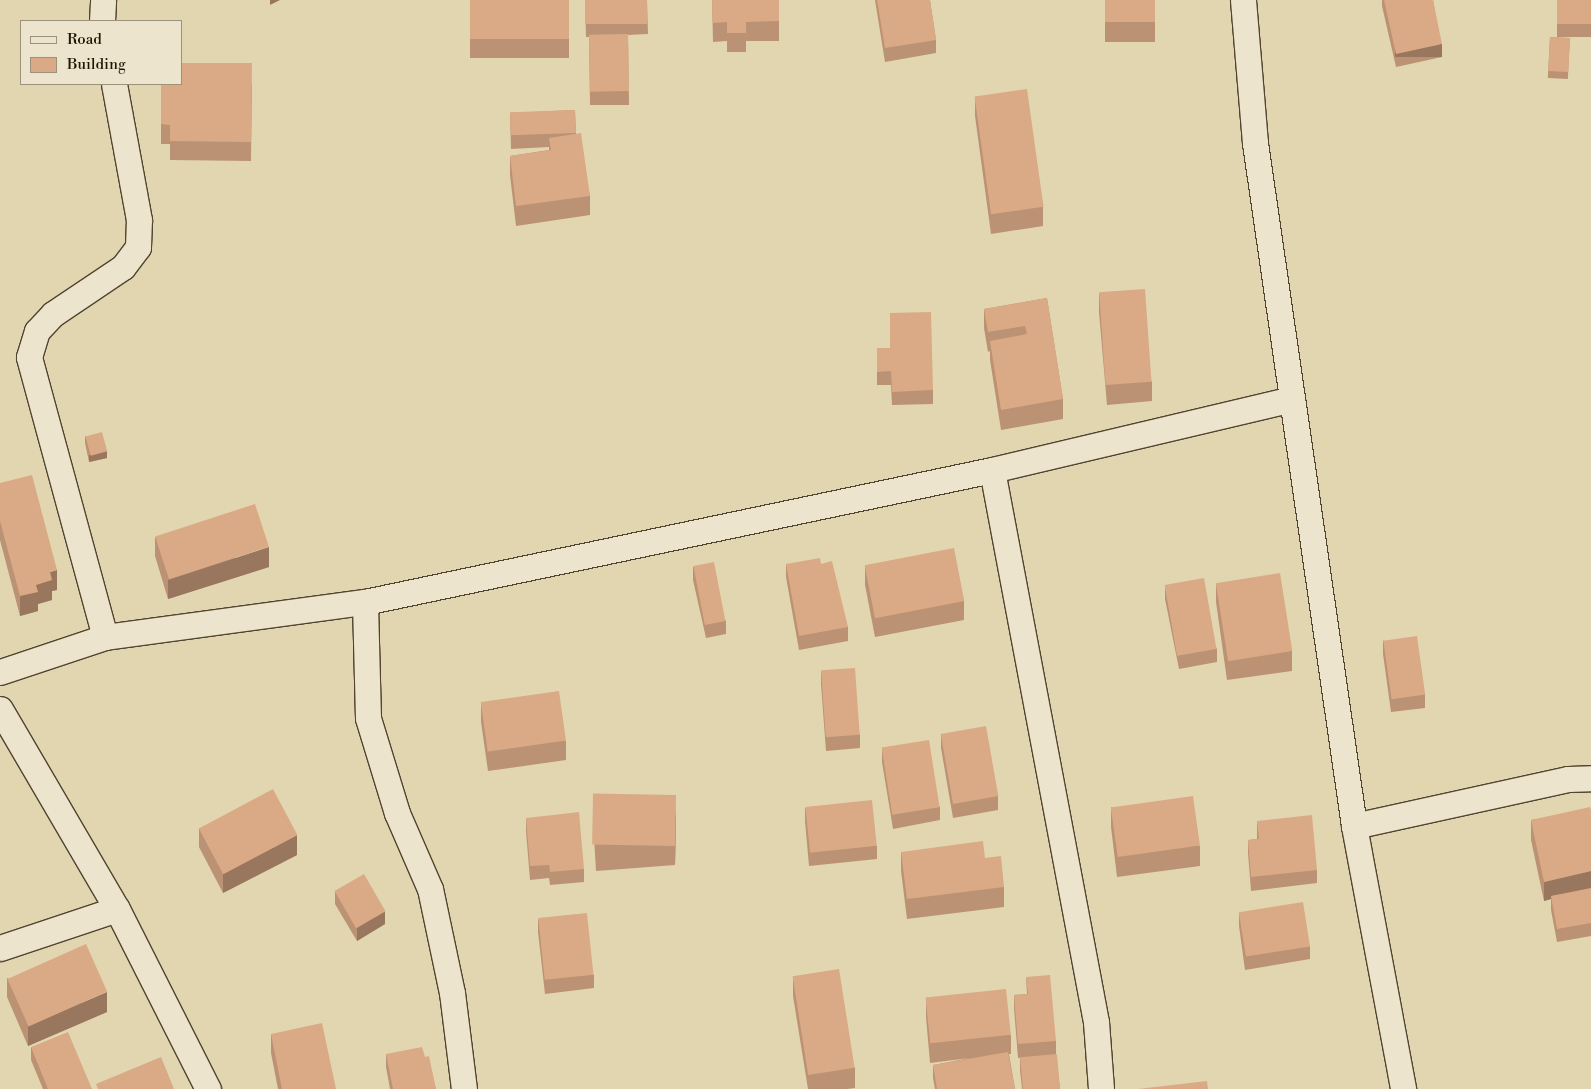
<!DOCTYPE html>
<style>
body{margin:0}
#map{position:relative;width:1591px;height:1089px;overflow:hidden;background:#e2d6b1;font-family:"Libre Bodoni",serif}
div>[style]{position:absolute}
.roads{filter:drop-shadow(1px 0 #514430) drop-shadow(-1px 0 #514430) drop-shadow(0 1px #514430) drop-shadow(0 -1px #514430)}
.minor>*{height:25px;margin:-12.5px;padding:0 12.5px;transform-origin:12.5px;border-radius:12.5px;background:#ece4cc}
.wall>*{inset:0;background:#bb9273;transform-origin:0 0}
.shaded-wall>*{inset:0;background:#99775e;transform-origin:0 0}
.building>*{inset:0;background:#daaa86;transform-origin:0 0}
span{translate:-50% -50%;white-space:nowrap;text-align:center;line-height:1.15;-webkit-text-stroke:4px #ece4cc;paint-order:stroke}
.legend{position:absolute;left:20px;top:20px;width:162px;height:65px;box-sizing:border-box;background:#ece4cc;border:1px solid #9b917c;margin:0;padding:6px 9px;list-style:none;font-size:15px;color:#211405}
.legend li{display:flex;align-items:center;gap:10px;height:25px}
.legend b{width:25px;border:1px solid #9b917c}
</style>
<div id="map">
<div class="roads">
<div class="minor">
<i style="left:1243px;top:0;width:144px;rotate:85.2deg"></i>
<i style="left:1255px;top:143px;width:690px;rotate:81.75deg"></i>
<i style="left:1354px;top:826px;width:268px;rotate:79.4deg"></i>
<i style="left:102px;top:21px;width:21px;rotate:-87deg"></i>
<i style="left:992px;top:470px;width:562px;rotate:79.33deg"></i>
<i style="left:1096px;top:1022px;width:67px;rotate:85.7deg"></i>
<i style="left:105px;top:637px;width:290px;rotate:-105.2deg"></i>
<i style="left:29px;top:357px;width:27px;rotate:-73deg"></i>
<i style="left:37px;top:331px;width:23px;rotate:-47deg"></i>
<i style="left:53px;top:314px;width:84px;rotate:-33.9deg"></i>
<i style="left:123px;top:267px;width:25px;rotate:-53deg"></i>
<i style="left:138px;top:247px;width:27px;rotate:-88deg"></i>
<i style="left:139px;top:220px;width:138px;rotate:-100.4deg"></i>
<i style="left:0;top:672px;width:111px;rotate:-18.4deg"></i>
<i style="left:105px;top:637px;width:262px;rotate:-7.7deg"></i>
<i style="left:0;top:709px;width:232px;rotate:59.7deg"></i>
<i style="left:117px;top:909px;width:202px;rotate:63.2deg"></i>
<i style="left:1354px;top:826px;width:219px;rotate:-12.4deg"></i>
<i style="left:1568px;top:779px;width:23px;rotate:-2deg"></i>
<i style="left:0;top:948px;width:123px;rotate:-18.4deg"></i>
<i style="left:464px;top:1089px;width:97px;rotate:-97.1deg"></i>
<i style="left:452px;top:993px;width:106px;rotate:-101.9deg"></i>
<i style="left:430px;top:889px;width:83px;rotate:-113.5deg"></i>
<i style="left:397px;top:813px;width:99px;rotate:-107deg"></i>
<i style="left:368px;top:718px;width:116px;rotate:-91.5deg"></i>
<i style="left:365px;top:602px;width:641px;rotate:-11.89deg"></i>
<i style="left:992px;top:470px;width:308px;rotate:-13.3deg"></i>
</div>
</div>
<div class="wall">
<i style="left:470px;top:0;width:99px;height:58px"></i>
<i style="clip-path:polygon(585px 0,647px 0,648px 34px,628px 35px,629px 105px,590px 105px,589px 37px,586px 37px)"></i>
<i style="clip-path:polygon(712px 0,779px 0,779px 41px,746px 41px,746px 52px,727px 52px,727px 41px,713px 42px)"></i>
<i style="clip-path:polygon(875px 0,930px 0,936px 40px,936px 53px,885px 62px)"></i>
<i style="left:1105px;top:0;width:50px;height:42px"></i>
<i style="clip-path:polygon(1382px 0,1433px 0,1442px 57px,1396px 67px,1382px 6px)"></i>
<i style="left:1557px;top:0;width:34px;height:37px"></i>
<i style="left:1550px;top:37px;width:20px;height:41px;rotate:3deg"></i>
<i style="clip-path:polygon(252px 83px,251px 161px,170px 160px,170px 144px,161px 144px,161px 84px)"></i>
<i style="clip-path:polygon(975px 97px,1043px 207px,1043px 226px,991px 234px,975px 116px)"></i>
<i style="clip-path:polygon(575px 110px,576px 134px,590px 196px,590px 215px,516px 226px,510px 175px,510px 156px,549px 150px,549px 147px,511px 149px,510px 113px)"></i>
<i style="clip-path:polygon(1099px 293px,1152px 382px,1152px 401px,1107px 405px,1099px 312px)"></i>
<i style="clip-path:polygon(1047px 298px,1063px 399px,1063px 419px,1001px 430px,990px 360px,990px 351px,988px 352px,984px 328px,984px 309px)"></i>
<i style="clip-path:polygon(877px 348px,933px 390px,933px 404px,892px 405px,891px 385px,877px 385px)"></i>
<i style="clip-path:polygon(85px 436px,107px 458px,89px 462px,85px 443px)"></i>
<i style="clip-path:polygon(0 483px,57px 590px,52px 591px,52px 600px,38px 604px,38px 611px,20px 616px,0 540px)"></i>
<i style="clip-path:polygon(155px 537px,269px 567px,168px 599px,155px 556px)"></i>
<i style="clip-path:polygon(786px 564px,821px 564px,848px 627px,848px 641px,799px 650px,786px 577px)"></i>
<i style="clip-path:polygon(865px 565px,964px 601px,964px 620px,875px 637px,865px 585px)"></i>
<i style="clip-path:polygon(693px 566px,726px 621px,726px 634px,706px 638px,693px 580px)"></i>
<i style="clip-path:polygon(1216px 583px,1292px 651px,1292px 671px,1227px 680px,1216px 602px)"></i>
<i style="clip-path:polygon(1165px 586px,1217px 649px,1217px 662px,1179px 669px,1165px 599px)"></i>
<i style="clip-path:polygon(1383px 640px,1425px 694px,1425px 708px,1391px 712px,1383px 654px)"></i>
<i style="clip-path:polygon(821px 671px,860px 735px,860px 748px,826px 751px,821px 684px)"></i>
<i style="clip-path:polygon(481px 703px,566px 741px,566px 760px,488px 771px,481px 722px)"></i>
<i style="clip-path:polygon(941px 734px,998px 796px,998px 810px,953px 818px,941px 748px)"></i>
<i style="clip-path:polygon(882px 749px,940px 807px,940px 820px,893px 829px,882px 762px)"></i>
<i style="clip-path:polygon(593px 801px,676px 815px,675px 865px,596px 871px,593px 820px)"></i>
<i style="clip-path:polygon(1111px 807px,1200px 846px,1200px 866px,1117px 877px,1111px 827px)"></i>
<i style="clip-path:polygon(805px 808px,877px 846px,877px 859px,809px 866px,805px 821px)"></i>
<i style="clip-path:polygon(1591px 811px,1591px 936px,1557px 942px,1551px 910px,1551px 899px,1544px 901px,1531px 840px,1531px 820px)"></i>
<i style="clip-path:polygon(526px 818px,584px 869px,584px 882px,550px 885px,549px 878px,530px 880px,526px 831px)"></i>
<i style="clip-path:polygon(1257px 821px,1317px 870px,1317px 883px,1251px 891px,1248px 853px,1248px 840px,1257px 839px)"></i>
<i style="clip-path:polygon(199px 828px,297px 855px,223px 893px,199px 847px)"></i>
<i style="clip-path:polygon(901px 852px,985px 858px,1004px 887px,1004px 907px,907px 919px,901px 871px)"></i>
<i style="clip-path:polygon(335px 891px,385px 924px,357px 941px,335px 904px)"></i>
<i style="clip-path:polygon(1239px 912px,1310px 946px,1310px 959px,1245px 970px,1239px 926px)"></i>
<i style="clip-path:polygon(538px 919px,594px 975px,594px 988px,545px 994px,538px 932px)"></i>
<i style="clip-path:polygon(793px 977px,855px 1068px,855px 1088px,847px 1089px,808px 1089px,793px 996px)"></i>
<i style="clip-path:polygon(1026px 977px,1056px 1041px,1056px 1054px,1060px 1089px,1022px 1089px,1020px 1070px,1020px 1058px,1018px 1058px,1014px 1008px,1014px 995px,1027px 994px)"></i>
<i style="clip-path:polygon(7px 978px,107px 1012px,28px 1046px,7px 997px)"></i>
<i style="clip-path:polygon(926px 998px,1011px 1035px,1011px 1054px,1009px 1054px,1015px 1089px,935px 1089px,933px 1078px,933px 1065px,970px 1058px,930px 1063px,926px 1017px)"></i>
<i style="clip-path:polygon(271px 1034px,336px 1089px,278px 1089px,271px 1053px)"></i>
<i style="clip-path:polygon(31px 1047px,92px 1089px,43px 1089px,31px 1060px)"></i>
<i style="clip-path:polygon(386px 1054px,425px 1057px,436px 1089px,390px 1089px,386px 1067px)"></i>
</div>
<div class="shaded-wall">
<i style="clip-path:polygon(270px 0,280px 0,270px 5px)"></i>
<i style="left:1442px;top:44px;width:13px;height:47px;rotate:90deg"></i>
<i style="clip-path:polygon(107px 451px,107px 458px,89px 462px,89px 455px)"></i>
<i style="clip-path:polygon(269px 547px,269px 567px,168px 599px,168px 580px)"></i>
<i style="clip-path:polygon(57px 570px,57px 590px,52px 591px,52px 600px,38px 604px,38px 611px,20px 616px,20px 596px,36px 585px,50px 572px)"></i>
<i style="clip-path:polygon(676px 795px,676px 815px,675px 865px,675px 846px)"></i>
<i style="clip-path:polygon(297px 835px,297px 855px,223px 893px,223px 874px)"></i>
<i style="clip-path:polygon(1591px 871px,1591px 890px,1551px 896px,1551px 899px,1544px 901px,1544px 882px)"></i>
<i style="clip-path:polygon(385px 911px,385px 924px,357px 941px,357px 928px)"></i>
<i style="clip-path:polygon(107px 992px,107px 1012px,28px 1046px,28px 1026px)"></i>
</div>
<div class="building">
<i style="left:470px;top:0;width:99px;height:39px"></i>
<i style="left:585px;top:0;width:62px;height:24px"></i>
<i style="clip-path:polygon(712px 0,779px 0,779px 21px,746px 22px,746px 33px,727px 33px,727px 22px,713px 23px)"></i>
<i style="clip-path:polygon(877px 0,930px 0,936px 40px,885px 48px)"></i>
<i style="left:1105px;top:0;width:50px;height:22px"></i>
<i style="clip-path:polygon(1384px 0,1433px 0,1442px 44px,1396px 54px)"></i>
<i style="left:1557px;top:0;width:34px;height:24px"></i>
<i style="left:628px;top:34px;width:57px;height:39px;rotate:89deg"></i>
<i style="left:1550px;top:37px;width:20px;height:34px;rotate:3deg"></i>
<i style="clip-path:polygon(181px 63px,252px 63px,251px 142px,170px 141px,170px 125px,161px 124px,161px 84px,181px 84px)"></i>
<i style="left:1027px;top:89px;width:119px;height:53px;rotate:82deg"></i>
<i style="left:575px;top:110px;width:23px;height:65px;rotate:88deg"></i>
<i style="clip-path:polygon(581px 133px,590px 196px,516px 206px,510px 156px,551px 150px,549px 138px)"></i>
<i style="left:1145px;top:289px;width:93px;height:46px;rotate:86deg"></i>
<i style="clip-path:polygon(1047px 298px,1063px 399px,1001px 410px,990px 341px,1027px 334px,1025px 326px,988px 332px,984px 309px)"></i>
<i style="clip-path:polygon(931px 312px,933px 390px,892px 392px,891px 371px,877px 372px,877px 348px,890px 348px,890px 313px)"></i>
<i style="left:102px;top:432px;width:20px;height:17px;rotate:75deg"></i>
<i style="clip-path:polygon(32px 475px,57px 570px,50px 572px,52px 580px,36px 585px,38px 592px,20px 596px,0 521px,0 483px)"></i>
<i style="left:255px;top:504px;width:45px;height:105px;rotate:72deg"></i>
<i style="left:954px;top:548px;width:54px;height:91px;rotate:79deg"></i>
<i style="clip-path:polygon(820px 558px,821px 564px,832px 561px,848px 627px,799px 636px,786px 564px)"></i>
<i style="left:714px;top:562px;width:60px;height:21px;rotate:79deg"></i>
<i style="left:1280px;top:573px;width:79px;height:65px;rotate:81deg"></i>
<i style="left:1204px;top:578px;width:72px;height:40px;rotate:80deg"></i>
<i style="left:1417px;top:636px;width:59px;height:34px;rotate:82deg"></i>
<i style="left:855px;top:668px;width:67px;height:34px;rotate:86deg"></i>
<i style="left:559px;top:691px;width:50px;height:79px;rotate:82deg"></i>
<i style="left:986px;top:726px;width:71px;height:46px;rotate:80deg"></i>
<i style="left:929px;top:740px;width:68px;height:48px;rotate:81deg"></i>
<i style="left:273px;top:789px;width:52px;height:84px;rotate:62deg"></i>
<i style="left:676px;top:795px;width:51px;height:83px;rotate:91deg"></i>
<i style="left:1193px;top:796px;width:50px;height:83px;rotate:82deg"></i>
<i style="left:872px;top:800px;width:46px;height:67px;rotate:84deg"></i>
<i style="clip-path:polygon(1590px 807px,1591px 811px,1591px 871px,1544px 882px,1531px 820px)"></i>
<i style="clip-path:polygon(579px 812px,584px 869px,550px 872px,549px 865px,530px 866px,526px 818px)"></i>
<i style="clip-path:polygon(1312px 815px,1317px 870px,1251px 877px,1248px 840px,1259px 839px,1257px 821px)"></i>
<i style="clip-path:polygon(983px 841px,985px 858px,1001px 856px,1004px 887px,907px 899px,901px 852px)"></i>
<i style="left:364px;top:874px;width:43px;height:34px;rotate:60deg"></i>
<i style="clip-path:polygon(1591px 888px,1591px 923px,1557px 929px,1551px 896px)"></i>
<i style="left:1303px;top:902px;width:45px;height:65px;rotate:81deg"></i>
<i style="left:587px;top:913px;width:62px;height:49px;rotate:84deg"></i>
<i style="left:86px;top:944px;width:52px;height:86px;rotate:66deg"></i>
<i style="left:839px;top:969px;width:100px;height:47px;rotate:81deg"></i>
<i style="clip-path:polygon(1050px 975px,1056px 1041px,1018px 1044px,1014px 995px,1028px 994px,1026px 977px)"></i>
<i style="left:1006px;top:989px;width:46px;height:81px;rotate:84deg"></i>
<i style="clip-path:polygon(322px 1023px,336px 1089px,282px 1089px,271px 1034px)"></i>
<i style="clip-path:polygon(68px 1032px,92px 1089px,48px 1089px,31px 1047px)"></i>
<i style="clip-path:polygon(422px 1047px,425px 1057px,429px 1056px,436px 1089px,393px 1089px,386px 1054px)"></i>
<i style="clip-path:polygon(1008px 1052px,1015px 1089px,937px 1089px,933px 1065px)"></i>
<i style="left:1057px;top:1054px;width:35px;height:37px;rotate:85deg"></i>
<i style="clip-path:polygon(161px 1057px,174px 1089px,98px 1089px,96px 1084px)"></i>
<i style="clip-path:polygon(1207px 1081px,1208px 1089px,1138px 1089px)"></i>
</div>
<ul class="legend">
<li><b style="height:6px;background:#ece4cc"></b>Road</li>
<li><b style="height:14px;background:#daaa86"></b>Building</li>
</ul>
</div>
